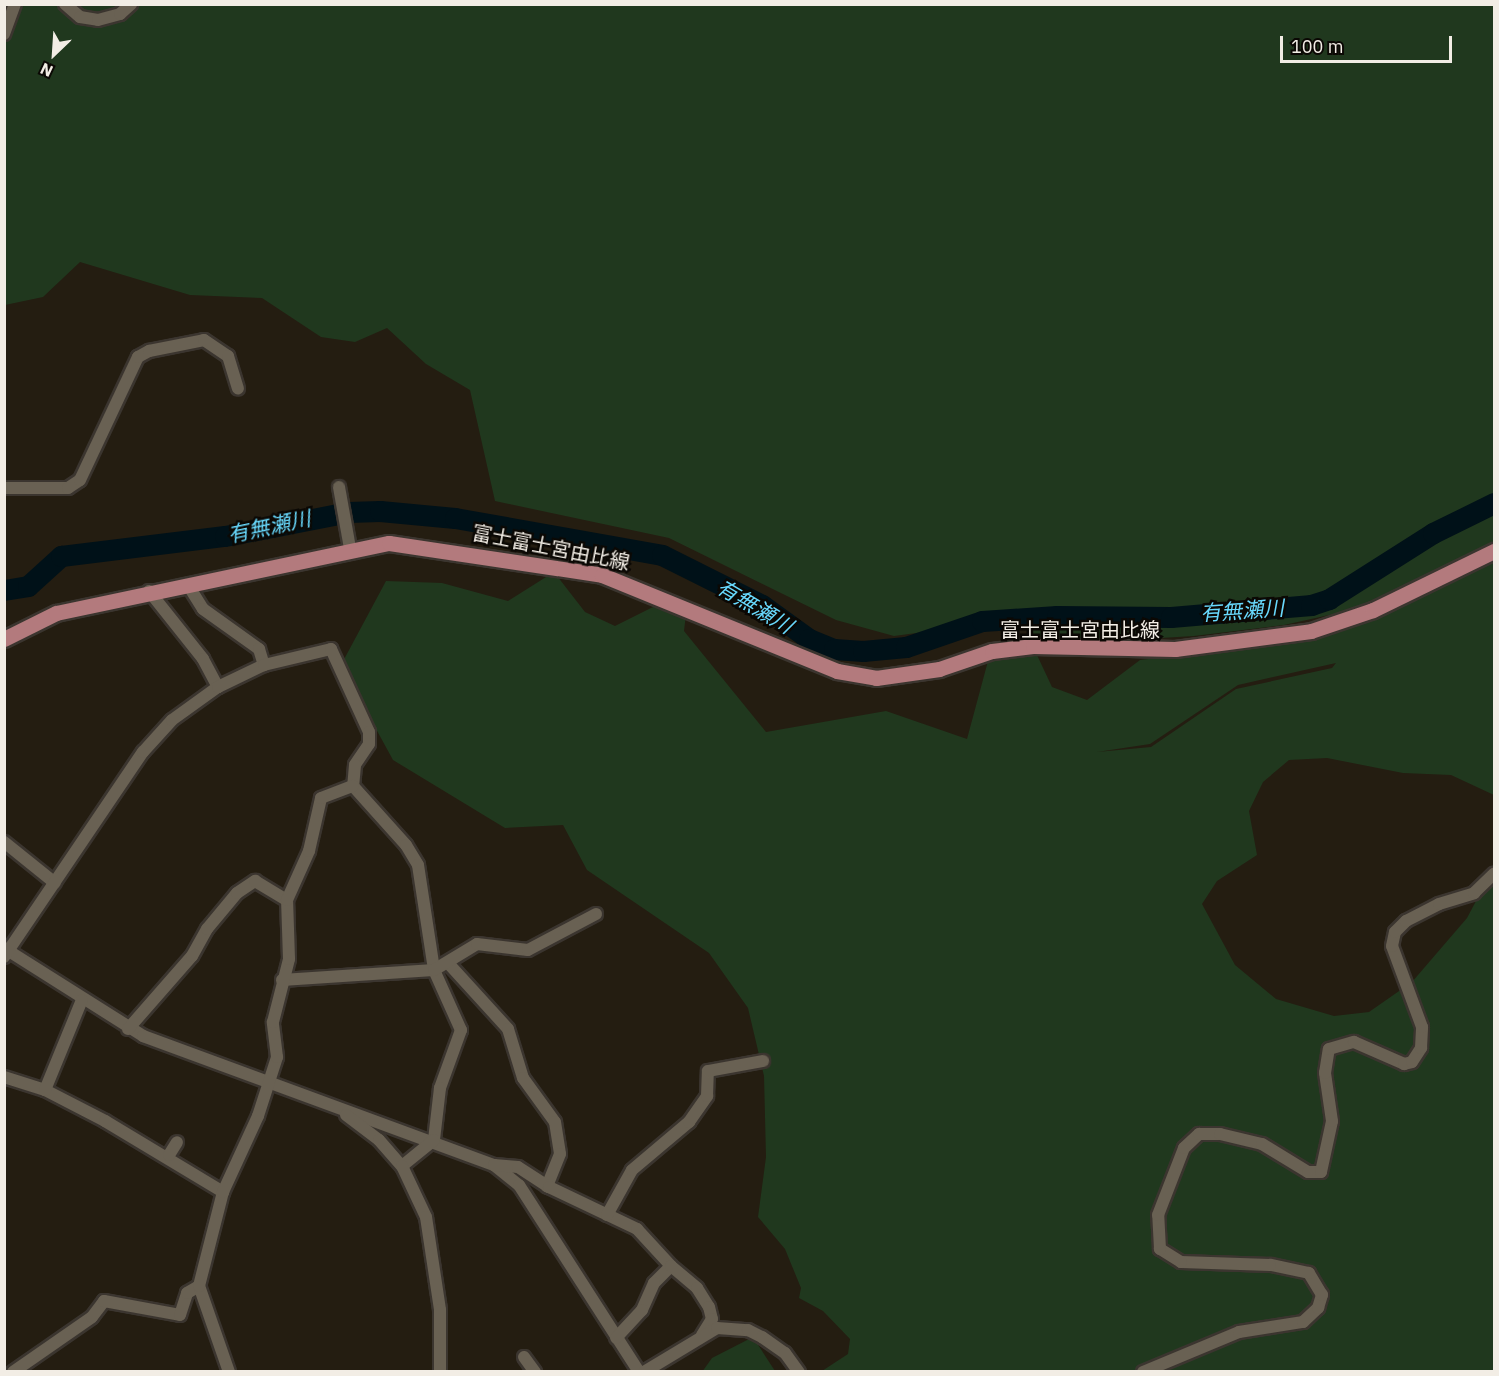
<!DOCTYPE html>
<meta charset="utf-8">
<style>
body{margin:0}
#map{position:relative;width:1499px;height:1376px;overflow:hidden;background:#241d11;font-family:"IBM Plex Sans","Noto Sans JP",sans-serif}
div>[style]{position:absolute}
.green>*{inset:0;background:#20381e}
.river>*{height:21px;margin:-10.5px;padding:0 10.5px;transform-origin:10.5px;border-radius:10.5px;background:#001118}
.roads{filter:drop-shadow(2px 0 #3b352f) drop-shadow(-2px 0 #3b352f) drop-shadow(0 2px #3b352f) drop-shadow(0 -2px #3b352f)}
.minor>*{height:12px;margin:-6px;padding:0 6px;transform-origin:6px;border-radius:6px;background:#696153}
.major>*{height:15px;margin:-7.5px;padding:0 7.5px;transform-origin:7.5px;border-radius:7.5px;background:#b37a7d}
span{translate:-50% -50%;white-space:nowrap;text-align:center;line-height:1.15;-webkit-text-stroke:5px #0b0804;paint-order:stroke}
.street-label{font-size:20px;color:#f2ede5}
.water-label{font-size:21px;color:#68d9fd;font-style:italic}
.frame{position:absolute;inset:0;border:6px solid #f2ede5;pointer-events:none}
.north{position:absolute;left:24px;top:24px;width:60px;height:60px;-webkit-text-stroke:4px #0b0804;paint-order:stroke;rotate:205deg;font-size:16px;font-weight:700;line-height:24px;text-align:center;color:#f2ede5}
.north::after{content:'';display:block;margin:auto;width:21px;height:27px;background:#f2ede5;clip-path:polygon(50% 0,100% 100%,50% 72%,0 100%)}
.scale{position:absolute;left:1280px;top:36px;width:172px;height:27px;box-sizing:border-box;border:3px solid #f2ede5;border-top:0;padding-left:8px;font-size:18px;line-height:21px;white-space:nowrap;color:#f2ede5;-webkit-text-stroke:4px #0b0804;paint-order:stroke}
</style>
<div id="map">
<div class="green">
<i style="clip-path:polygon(evenodd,5px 5px,1494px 5px,1494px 795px,1451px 775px,1403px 773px,1327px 758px,1289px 760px,1263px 782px,1249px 811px,1257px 855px,1217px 881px,1202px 904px,1235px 965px,1276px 999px,1334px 1016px,1369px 1012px,1412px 982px,1467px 918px,1494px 867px,1494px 1371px,822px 1371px,848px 1354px,850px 1339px,823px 1311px,799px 1298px,801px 1288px,785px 1249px,758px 1217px,766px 1157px,764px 1076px,748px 1008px,709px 953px,587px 870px,563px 825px,505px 828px,393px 760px,341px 665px,386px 581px,442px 583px,508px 601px,554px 572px,585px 612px,615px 626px,661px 603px,686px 614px,684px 631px,766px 732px,886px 711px,967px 739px,988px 661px,1037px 655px,1052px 687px,1087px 700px,1140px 660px,1303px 640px,1368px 613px,1370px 606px,1284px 625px,1194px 636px,1093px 642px,1037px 638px,1013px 620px,894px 636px,836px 620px,669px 538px,495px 501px,470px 390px,426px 364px,387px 328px,355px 342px,321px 337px,262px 298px,190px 295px,80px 262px,43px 297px,5px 305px,5px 5px,1336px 663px,1332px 668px,1236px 689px,1151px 747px,1097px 752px,1150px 744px,1238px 685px,1336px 663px)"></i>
<i style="clip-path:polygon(753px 1337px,775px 1371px,702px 1372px,712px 1358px)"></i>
</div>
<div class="river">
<i style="left:4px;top:590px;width:24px;rotate:-9deg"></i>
<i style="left:28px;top:586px;width:45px;rotate:-42.3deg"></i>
<i style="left:61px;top:556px;width:165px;rotate:-7deg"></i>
<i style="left:225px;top:536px;width:125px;rotate:-11deg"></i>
<i style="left:348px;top:512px;width:32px;rotate:-2deg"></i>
<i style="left:380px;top:511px;width:75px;rotate:5.3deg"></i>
<i style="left:455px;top:518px;width:210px;rotate:10.1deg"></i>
<i style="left:662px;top:555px;width:112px;rotate:26.6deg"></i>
<i style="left:762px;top:605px;width:58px;rotate:35.9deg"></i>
<i style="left:809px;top:639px;width:27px;rotate:22deg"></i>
<i style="left:834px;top:649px;width:29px;rotate:4deg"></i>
<i style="left:863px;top:651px;width:43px;rotate:-5.3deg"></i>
<i style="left:906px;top:647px;width:80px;rotate:-18.9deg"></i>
<i style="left:982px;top:621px;width:75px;rotate:-3.8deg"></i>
<i style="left:1057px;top:616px;width:114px;rotate:0.5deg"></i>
<i style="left:1171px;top:617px;width:141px;rotate:-4.9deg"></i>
<i style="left:1311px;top:605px;width:19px;rotate:-18deg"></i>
<i style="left:1329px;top:599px;width:123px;rotate:-32.4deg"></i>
<i style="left:1433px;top:533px;width:68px;rotate:-26.2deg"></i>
</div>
<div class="roads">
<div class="minor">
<i style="left:65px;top:4px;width:20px;rotate:41deg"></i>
<i style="left:80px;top:17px;width:18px;rotate:9deg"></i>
<i style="left:98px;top:20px;width:23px;rotate:-15deg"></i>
<i style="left:120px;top:14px;width:15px;rotate:-42deg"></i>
<i style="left:4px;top:34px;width:32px;rotate:-70deg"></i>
<i style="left:339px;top:487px;width:62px;rotate:79.8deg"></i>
<i style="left:4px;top:488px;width:64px"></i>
<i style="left:68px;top:488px;width:14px;rotate:-34deg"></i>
<i style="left:80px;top:480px;width:136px;rotate:-64.8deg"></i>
<i style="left:138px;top:357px;width:13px;rotate:-29deg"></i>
<i style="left:149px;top:351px;width:56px;rotate:-11.3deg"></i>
<i style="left:204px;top:340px;width:29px;rotate:34deg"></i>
<i style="left:228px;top:356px;width:34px;rotate:73deg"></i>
<i style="left:188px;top:585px;width:28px;rotate:58deg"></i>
<i style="left:203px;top:609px;width:69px;rotate:35.5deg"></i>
<i style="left:259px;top:649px;width:17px;rotate:73deg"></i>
<i style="left:149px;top:591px;width:87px;rotate:51.5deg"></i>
<i style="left:203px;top:659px;width:32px;rotate:62deg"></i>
<i style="left:4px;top:842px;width:65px;rotate:38.8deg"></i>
<i style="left:4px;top:948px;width:165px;rotate:32.3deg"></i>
<i style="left:143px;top:1036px;width:374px;rotate:20.2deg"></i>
<i style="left:494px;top:1165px;width:32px;rotate:39deg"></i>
<i style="left:519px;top:1185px;width:222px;rotate:57.3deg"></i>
<i style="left:4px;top:957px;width:248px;rotate:-55.9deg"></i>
<i style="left:143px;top:752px;width:43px;rotate:-47.8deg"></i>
<i style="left:172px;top:720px;width:57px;rotate:-35.7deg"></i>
<i style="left:218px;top:687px;width:51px;rotate:-25.6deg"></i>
<i style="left:264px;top:665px;width:69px;rotate:-13.4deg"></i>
<i style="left:331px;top:649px;width:91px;rotate:65.4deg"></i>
<i style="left:369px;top:732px;width:12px;rotate:90deg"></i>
<i style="left:369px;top:744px;width:25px;rotate:124deg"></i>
<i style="left:355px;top:765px;width:21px;rotate:95deg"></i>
<i style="left:353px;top:786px;width:79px;rotate:48.1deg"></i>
<i style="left:406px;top:845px;width:23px;rotate:59deg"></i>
<i style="left:418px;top:865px;width:106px;rotate:81.3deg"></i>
<i style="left:434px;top:970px;width:66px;rotate:65.8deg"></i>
<i style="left:461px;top:1030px;width:62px;rotate:109.9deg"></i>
<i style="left:440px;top:1088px;width:52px;rotate:96.6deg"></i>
<i style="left:434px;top:1140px;width:41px;rotate:140.9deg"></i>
<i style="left:448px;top:963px;width:89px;rotate:47.7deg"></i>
<i style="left:508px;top:1029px;width:51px;rotate:73deg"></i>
<i style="left:523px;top:1078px;width:54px;rotate:54deg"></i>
<i style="left:555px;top:1122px;width:32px;rotate:81deg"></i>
<i style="left:560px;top:1154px;width:35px;rotate:112deg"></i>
<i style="left:282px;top:980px;width:152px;rotate:-3.8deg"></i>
<i style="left:434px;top:970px;width:50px;rotate:-31.2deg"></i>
<i style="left:477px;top:944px;width:51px;rotate:6.7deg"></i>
<i style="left:528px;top:950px;width:77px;rotate:-27.9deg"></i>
<i style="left:128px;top:1029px;width:97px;rotate:-48.8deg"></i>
<i style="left:192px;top:956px;width:31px;rotate:-61deg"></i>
<i style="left:207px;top:929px;width:47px;rotate:-50.2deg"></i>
<i style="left:237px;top:893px;width:22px;rotate:-34deg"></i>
<i style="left:255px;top:881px;width:37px;rotate:31deg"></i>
<i style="left:4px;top:1077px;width:43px;rotate:17.6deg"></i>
<i style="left:45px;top:1090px;width:68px;rotate:27.3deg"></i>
<i style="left:105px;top:1121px;width:138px;rotate:31deg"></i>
<i style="left:45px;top:1090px;width:97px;rotate:-67.7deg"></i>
<i style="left:346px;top:1115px;width:41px;rotate:37.1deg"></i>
<i style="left:379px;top:1140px;width:35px;rotate:49deg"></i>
<i style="left:402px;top:1166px;width:56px;rotate:64.8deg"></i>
<i style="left:426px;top:1217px;width:94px;rotate:81.4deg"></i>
<i style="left:440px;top:1310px;width:62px;rotate:90deg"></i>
<i style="left:169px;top:1155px;width:15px;rotate:-58deg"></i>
<i style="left:494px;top:1165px;width:24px;rotate:5deg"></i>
<i style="left:518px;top:1167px;width:37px;rotate:33deg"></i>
<i style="left:549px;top:1187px;width:98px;rotate:25.5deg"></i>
<i style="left:637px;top:1229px;width:50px;rotate:47.4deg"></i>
<i style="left:671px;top:1266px;width:24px;rotate:135deg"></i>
<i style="left:654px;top:1283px;width:30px;rotate:114deg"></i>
<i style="left:642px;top:1310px;width:38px;rotate:133deg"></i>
<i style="left:607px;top:1215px;width:51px;rotate:-60.9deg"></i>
<i style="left:632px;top:1170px;width:75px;rotate:-40.1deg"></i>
<i style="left:689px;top:1122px;width:32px;rotate:-55deg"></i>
<i style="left:707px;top:1096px;width:25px;rotate:-88deg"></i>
<i style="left:708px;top:1071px;width:56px;rotate:-10.3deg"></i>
<i style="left:671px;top:1266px;width:34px;rotate:40deg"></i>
<i style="left:697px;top:1288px;width:22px;rotate:58deg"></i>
<i style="left:709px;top:1307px;width:12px;rotate:76deg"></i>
<i style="left:712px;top:1319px;width:19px;rotate:122deg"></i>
<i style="left:524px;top:1357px;width:19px;rotate:54deg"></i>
<i style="left:13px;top:1372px;width:96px;rotate:-34.8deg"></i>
<i style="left:92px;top:1317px;width:20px;rotate:-53deg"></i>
<i style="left:104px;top:1301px;width:77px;rotate:10.4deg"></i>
<i style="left:180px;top:1315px;width:23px;rotate:-72deg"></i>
<i style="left:187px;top:1293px;width:14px;rotate:-30deg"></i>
<i style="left:229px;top:1372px;width:91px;rotate:-109.2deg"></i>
<i style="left:199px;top:1286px;width:97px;rotate:-75.7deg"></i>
<i style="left:223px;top:1192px;width:84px;rotate:-65.3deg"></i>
<i style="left:258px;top:1116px;width:62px;rotate:-72.1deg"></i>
<i style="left:277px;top:1057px;width:35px;rotate:-97deg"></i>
<i style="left:273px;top:1022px;width:65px;rotate:-75.7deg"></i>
<i style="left:289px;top:959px;width:59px;rotate:-91.9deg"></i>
<i style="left:287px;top:900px;width:54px;rotate:-65.8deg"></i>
<i style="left:309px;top:851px;width:54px;rotate:-77.2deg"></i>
<i style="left:321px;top:798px;width:34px;rotate:-21deg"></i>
<i style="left:644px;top:1372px;width:85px;rotate:-31.1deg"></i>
<i style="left:717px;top:1328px;width:31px;rotate:4deg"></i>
<i style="left:748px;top:1330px;width:16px;rotate:27deg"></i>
<i style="left:762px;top:1337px;width:28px;rotate:35deg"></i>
<i style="left:785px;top:1353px;width:24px;rotate:54deg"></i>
<i style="left:1143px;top:1372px;width:104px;rotate:-22.6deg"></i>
<i style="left:1239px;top:1332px;width:65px;rotate:-8.9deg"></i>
<i style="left:1303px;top:1322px;width:21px;rotate:-43deg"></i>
<i style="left:1318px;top:1308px;width:14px;rotate:-73deg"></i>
<i style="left:1322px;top:1295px;width:26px;rotate:-121deg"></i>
<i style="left:1309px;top:1273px;width:40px;rotate:-168deg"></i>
<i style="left:1270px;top:1265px;width:89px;rotate:-178.1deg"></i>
<i style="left:1181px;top:1262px;width:25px;rotate:-148deg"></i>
<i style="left:1160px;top:1249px;width:34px;rotate:-93deg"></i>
<i style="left:1158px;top:1215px;width:72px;rotate:-68.8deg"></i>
<i style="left:1184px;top:1148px;width:21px;rotate:-43deg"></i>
<i style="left:1199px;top:1134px;width:21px"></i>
<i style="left:1220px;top:1134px;width:43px;rotate:13.4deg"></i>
<i style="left:1262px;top:1144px;width:54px;rotate:31.3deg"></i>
<i style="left:1308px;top:1172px;width:13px"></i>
<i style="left:1321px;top:1172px;width:52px;rotate:-77.8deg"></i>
<i style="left:1332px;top:1121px;width:49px;rotate:-98.3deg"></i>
<i style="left:1325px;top:1073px;width:24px;rotate:-81deg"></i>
<i style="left:1329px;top:1049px;width:26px;rotate:-16deg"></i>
<i style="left:1354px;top:1042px;width:55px;rotate:23.7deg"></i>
<i style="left:1404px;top:1064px;width:8px;rotate:-14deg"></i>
<i style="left:1412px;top:1062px;width:17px;rotate:-57deg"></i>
<i style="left:1421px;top:1048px;width:21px;rotate:-87deg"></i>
<i style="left:1422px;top:1027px;width:86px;rotate:-110.3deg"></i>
<i style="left:1392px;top:946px;width:14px;rotate:-78deg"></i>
<i style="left:1395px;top:932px;width:16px;rotate:-45deg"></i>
<i style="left:1406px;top:921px;width:37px;rotate:-27deg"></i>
<i style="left:1439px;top:904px;width:37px;rotate:-17deg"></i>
<i style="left:1474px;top:893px;width:28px;rotate:-44deg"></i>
</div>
<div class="major">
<i style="left:4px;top:639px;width:58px;rotate:-26.6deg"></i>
<i style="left:56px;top:613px;width:340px;rotate:-11.9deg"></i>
<i style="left:389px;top:543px;width:215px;rotate:8.5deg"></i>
<i style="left:602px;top:575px;width:254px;rotate:22.2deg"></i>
<i style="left:837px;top:671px;width:40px;rotate:10deg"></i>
<i style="left:876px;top:678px;width:64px;rotate:-8.1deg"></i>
<i style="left:939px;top:669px;width:56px;rotate:-18.8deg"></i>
<i style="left:992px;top:651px;width:41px;rotate:-7deg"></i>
<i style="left:1033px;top:646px;width:142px;rotate:1.2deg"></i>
<i style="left:1175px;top:649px;width:137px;rotate:-7.5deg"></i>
<i style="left:1311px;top:631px;width:65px;rotate:-18.7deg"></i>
<i style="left:1373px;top:610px;width:135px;rotate:-26deg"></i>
</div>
</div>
<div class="street-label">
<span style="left:551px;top:547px;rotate:11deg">富士富士宮由比線</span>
<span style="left:1080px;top:629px">富士富士宮由比線</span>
</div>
<div class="water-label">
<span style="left:269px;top:526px;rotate:-12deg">有無瀬川</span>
<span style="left:755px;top:606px;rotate:31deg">有無瀬川</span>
<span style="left:1242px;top:610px;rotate:-4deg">有無瀬川</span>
</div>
<div class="frame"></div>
<div class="north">N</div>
<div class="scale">100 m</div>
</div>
